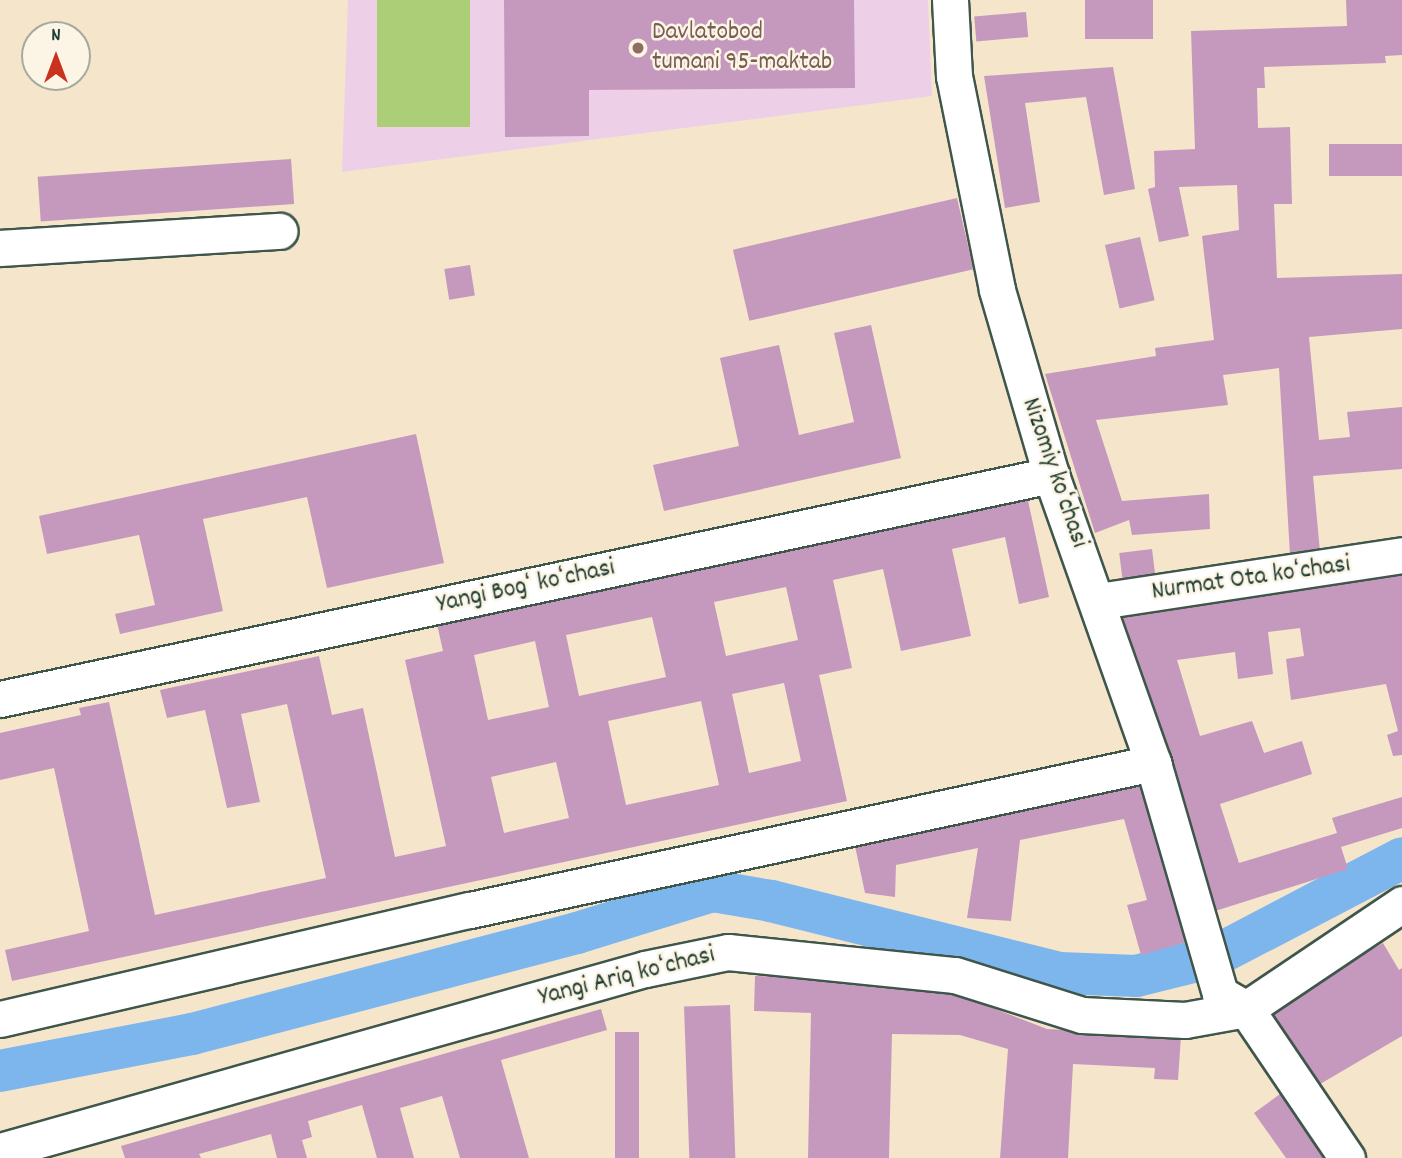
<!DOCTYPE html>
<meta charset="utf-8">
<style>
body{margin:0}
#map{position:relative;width:1402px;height:1158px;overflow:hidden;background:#f5e5cb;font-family:Dekko,sans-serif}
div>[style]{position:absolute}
.built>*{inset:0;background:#edd0e8}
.green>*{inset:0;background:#abce77;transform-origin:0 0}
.canal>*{height:42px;margin:-21px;padding:0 21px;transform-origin:21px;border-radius:21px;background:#7db5ed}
.building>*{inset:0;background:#c599be;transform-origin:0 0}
.roads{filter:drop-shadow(2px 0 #3f564b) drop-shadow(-2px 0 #3f564b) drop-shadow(0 2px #3f564b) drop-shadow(0 -2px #3f564b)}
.minor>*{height:35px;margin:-17.5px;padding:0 17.5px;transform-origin:17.5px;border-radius:17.5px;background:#fff}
.dots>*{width:19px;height:19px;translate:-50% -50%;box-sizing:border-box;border:4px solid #fcf5e5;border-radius:50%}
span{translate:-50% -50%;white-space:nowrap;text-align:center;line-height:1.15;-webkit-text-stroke:5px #fcf5e5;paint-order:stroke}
.education-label{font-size:26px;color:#785e54}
.left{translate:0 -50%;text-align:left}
.street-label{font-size:26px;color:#1f3d34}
.north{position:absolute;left:21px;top:21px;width:70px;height:70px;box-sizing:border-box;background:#fcf5e5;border:2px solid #a4ab9e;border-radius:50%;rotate:0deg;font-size:19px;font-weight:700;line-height:28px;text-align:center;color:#1f3d34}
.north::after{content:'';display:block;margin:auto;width:24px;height:32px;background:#c8321e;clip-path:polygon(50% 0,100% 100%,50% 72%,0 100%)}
</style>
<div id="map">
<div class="built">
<i style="clip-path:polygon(348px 0,928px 0,932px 96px,342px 172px)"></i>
</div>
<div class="green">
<i style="left:377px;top:0;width:93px;height:127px"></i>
</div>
<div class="canal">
<i style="left:0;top:1071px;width:196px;rotate:-10.9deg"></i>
<i style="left:192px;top:1034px;width:398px;rotate:-14.7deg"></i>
<i style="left:577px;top:933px;width:142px;rotate:-17.2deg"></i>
<i style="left:713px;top:891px;width:59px;rotate:9.8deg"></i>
<i style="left:771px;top:901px;width:298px;rotate:14deg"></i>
<i style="left:1060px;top:973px;width:76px;rotate:2.3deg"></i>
<i style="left:1136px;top:976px;width:79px;rotate:-13.9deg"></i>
<i style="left:1213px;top:957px;width:213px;rotate:-27.6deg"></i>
</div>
<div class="building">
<i style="clip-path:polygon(504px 0,854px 0,855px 88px,589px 90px,589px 136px,505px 137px)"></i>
<i style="left:1085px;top:0;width:68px;height:39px"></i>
<i style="clip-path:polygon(1346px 0,1402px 0,1402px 55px,1385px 56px,1386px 63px,1264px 67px,1265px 88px,1257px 88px,1258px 128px,1290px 127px,1292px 204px,1274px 204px,1277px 278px,1402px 274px,1402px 329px,1309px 337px,1319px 440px,1350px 437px,1347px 412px,1402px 407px,1402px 469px,1313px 476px,1320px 552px,1290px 555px,1279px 368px,1223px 375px,1228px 405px,1096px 420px,1122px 501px,1209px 494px,1210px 529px,1132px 535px,1129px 520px,1095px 533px,1045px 374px,1156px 356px,1155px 348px,1214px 340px,1202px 236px,1239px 230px,1237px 185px,1179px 187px,1189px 236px,1159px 242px,1148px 189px,1155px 187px,1154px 151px,1195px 149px,1191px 31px,1347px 26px)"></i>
<i style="left:1026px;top:12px;width:25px;height:52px;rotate:85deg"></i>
<i style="clip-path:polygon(1113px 67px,1135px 189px,1104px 195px,1086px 97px,1025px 103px,1040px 202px,1005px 208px,984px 76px)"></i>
<i style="left:1402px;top:144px;width:32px;height:73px;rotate:90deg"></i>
<i style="left:291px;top:159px;width:45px;height:254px;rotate:86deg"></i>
<i style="left:957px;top:198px;width:73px;height:230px;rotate:77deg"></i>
<i style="left:1140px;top:237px;width:65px;height:36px;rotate:77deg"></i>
<i style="left:470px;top:265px;width:31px;height:26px;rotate:81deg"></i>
<i style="clip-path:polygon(871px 325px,901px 458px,664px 511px,653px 465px,739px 446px,720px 358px,779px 345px,799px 435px,854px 422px,834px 333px)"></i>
<i style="clip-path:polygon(416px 434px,444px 563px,327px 588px,307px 497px,203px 519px,223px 611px,120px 634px,115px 614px,155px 605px,139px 535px,47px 554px,39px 516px)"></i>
<i style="clip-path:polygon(evenodd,1027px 496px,1049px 597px,1019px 604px,1005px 537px,952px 549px,971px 636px,901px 651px,883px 569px,833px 580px,852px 668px,819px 675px,847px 801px,12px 981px,5px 950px,89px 931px,54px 768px,0 780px,0 733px,81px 715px,79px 708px,109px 702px,155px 915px,326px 878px,287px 704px,241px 714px,260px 802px,227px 808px,205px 710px,167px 718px,160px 690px,319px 656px,332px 715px,363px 708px,395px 857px,446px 846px,405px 660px,443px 651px,437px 624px,1027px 496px,786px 587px,798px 640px,726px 656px,714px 602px,786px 587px,1027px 496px,652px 617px,666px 677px,579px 696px,566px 635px,652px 617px,1027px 496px,535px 641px,549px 707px,488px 720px,474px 655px,535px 641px,1027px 496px,784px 683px,801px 761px,749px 773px,732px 694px,784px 683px,1027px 496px,701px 701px,719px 785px,626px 805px,608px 721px,701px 701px,1027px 496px,556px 762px,569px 818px,504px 833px,491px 777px,556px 762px)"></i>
<i style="left:1152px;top:549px;width:34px;height:33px;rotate:83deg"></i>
<i style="clip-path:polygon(1402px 569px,1402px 755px,1393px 756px,1387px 735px,1398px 731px,1386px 684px,1291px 700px,1286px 659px,1304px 656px,1300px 628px,1268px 632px,1273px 674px,1238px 679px,1235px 652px,1177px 660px,1200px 736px,1252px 721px,1264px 753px,1302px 741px,1312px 774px,1220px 804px,1239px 863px,1337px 833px,1332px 818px,1402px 797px,1402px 828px,1341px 847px,1348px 869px,1212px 912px,1120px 610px)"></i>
<i style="clip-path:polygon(1150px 773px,1197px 939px,1141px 955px,1127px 905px,1147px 900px,1124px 819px,1020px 840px,1011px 921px,967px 918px,978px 848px,896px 865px,895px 897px,865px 893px,852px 832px)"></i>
<i style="clip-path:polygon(1383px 943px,1399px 970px,1402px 968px,1402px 1036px,1310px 1090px,1264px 1011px)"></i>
<i style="clip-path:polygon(755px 976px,859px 978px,962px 992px,961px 996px,1047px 1029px,1181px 1036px,1178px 1080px,1154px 1079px,1155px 1068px,1073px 1064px,1068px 1158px,1000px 1158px,1008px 1049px,960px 1035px,892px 1034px,889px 1158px,808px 1158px,811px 1013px,754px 1011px)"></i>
<i style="left:730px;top:1005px;width:153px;height:46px;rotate:88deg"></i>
<i style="clip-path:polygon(601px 1009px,607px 1030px,501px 1060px,529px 1158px,460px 1158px,442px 1096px,400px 1108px,414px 1158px,377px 1158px,362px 1105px,308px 1121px,312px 1137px,302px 1140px,307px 1158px,277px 1158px,271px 1134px,199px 1154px,201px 1158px,125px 1158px,121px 1146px)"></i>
<i style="left:615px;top:1032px;width:24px;height:126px"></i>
<i style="clip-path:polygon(1287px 1089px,1335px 1158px,1286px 1158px,1254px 1113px)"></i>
</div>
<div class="roads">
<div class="minor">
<i style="left:950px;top:0;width:76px;rotate:87deg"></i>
<i style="left:954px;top:76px;width:218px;rotate:78.6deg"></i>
<i style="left:997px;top:290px;width:193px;rotate:73.7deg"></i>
<i style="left:1051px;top:475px;width:306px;rotate:70.5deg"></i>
<i style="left:1153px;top:763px;width:241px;rotate:73.8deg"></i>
<i style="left:1220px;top:994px;width:30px;rotate:30deg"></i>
<i style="left:1246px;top:1009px;width:180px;rotate:55.9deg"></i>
<i style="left:0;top:248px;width:280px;rotate:-3.5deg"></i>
<i style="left:1099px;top:601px;width:306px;rotate:-8.6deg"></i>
<i style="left:0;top:699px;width:1075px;rotate:-12.03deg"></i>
<i style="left:0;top:1019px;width:482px;rotate:-13.1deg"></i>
<i style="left:470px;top:910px;width:699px;rotate:-12.15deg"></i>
<i style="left:0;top:1151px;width:670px;rotate:-15.76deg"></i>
<i style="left:645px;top:969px;width:85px;rotate:-11.6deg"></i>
<i style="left:728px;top:952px;width:228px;rotate:5.8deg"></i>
<i style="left:955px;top:975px;width:133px;rotate:17.5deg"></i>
<i style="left:1082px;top:1015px;width:103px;rotate:2.8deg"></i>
<i style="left:1185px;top:1020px;width:62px;rotate:-10.2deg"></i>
<i style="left:1246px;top:1009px;width:188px;rotate:-33.9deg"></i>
</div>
</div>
<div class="dots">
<i style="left:638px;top:48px;background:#8d6e63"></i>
</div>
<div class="education-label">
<span class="left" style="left:652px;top:48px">Davlatobod<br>tumani 95-maktab</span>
</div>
<div class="street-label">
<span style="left:1054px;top:473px;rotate:71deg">Nizomiy koʻchasi</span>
<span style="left:1251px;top:579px;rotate:-8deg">Nurmat Ota koʻchasi</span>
<span style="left:526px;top:587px;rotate:-12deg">Yangi Bogʻ koʻchasi</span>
<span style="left:627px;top:977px;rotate:-14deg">Yangi Ariq koʻchasi</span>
</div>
<div class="north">N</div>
</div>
